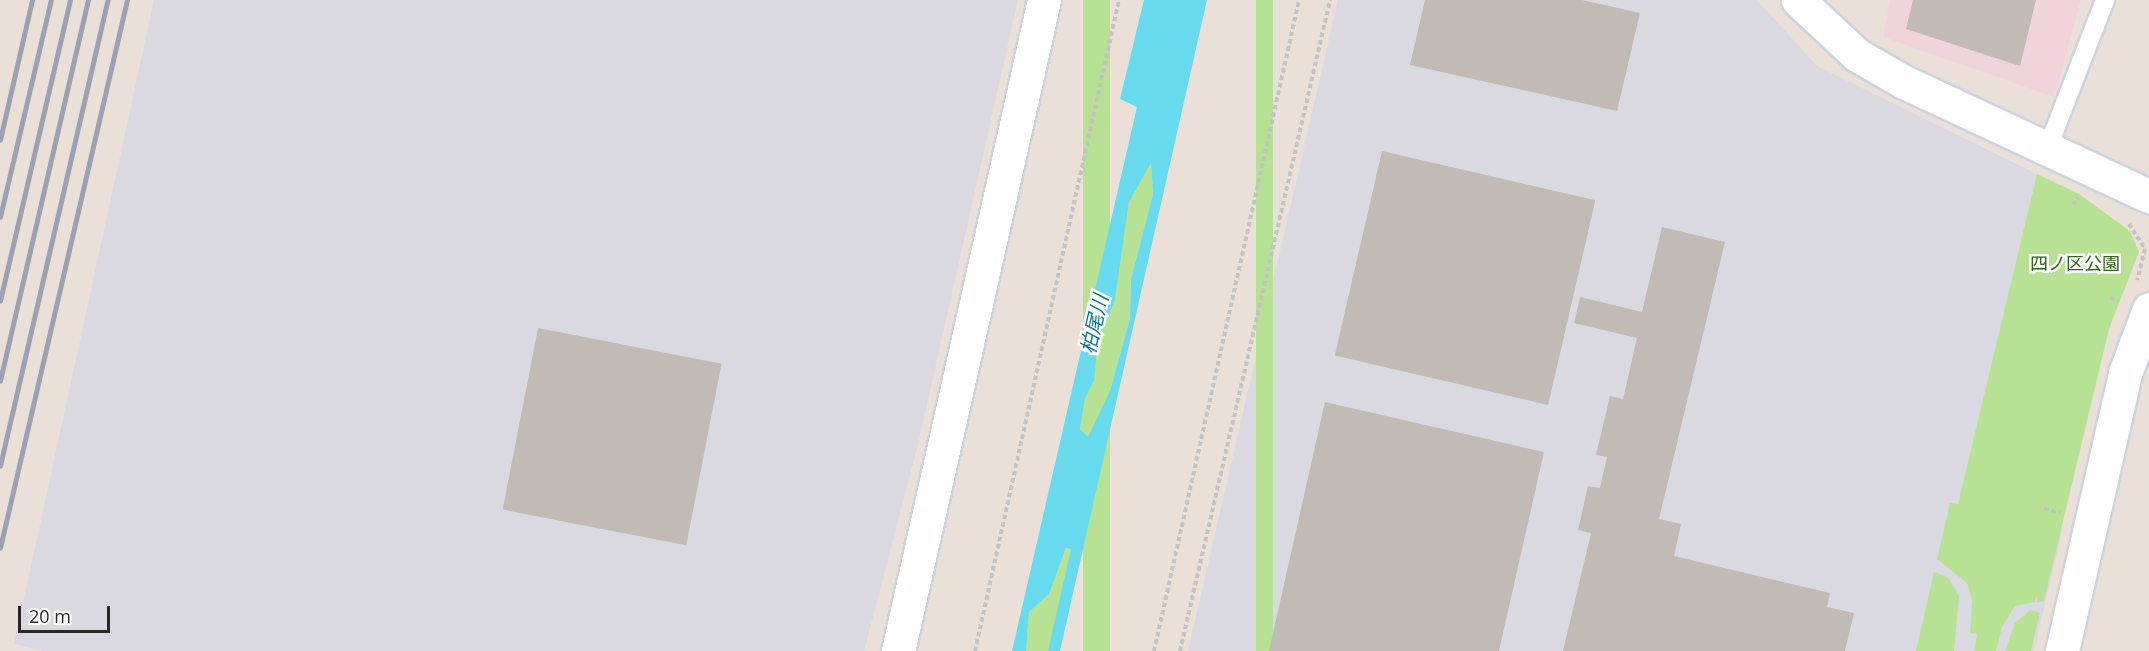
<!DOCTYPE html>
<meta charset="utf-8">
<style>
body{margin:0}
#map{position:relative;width:2149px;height:651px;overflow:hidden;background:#eae0d8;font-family:"Open Sans","Noto Sans JP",sans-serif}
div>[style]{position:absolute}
.industrial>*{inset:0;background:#dad9e2}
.medical>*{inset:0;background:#f1d4d9}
.green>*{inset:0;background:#b7e293;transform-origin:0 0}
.water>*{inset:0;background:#68daee}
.building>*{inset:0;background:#c2bab5;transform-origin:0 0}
.path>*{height:4px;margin-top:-2px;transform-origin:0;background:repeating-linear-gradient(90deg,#c3c3c3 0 4.5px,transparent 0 7.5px)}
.roads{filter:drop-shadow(2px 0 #cdd3e0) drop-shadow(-2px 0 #cdd3e0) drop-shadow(0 2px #cdd3e0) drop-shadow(0 -2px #cdd3e0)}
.service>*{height:18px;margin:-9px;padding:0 9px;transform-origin:9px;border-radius:9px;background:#fff}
.minor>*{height:33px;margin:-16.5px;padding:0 16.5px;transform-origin:16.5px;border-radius:16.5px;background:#fff}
.tertiary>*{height:33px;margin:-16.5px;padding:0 16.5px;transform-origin:16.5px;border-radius:16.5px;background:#fff}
.rail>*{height:4.5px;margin:-2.25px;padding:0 2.25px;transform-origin:2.25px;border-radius:2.25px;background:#9ba1b2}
span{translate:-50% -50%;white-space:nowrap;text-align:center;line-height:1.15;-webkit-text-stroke:5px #fff;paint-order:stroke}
.park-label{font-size:18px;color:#306218}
.water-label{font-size:20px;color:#0c7695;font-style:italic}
.scale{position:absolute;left:18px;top:606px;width:92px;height:27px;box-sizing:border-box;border:3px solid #272727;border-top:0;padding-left:8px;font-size:18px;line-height:21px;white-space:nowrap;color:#272727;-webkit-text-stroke:4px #fff;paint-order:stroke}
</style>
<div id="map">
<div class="industrial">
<i style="clip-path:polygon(154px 0,1018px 0,918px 445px,864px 651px,43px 651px,14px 644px)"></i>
<i style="clip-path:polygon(1338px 0,1757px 0,1817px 66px,2037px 174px,1958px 507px,2063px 528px,2034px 651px,1188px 651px)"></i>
</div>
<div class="medical">
<i style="clip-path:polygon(1890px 0,2081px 0,2054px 97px,1883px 37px)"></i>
</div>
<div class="green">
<i style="left:1083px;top:0;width:27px;height:668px"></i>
<i style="left:1256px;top:0;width:17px;height:668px"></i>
<i style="clip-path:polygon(1151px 161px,1153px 194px,1131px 279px,1130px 318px,1110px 391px,1088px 438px,1080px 429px,1085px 398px,1094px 381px,1098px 340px,1115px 300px,1129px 202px)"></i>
<i style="clip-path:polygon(2037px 174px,2079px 194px,2130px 231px,2139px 252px,2109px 329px,2044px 601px,2037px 603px,2037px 595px,2035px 602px,2015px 606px,2002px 627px,1996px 651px,1974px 651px,1977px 634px,1970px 633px,1972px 600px,1967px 583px,1937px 559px,1950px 503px,1958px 504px)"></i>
<i style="clip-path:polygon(1066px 548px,1071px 549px,1053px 640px,1048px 651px,1026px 651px,1029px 612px,1049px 594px)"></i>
<i style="clip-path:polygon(1934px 572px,1948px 577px,1959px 596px,1954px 651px,1916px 651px)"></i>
<i style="clip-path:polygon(2030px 610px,2040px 613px,2031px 651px,2005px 651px,2015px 623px)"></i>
</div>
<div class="water">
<i style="clip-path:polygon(evenodd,1144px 0,1207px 0,1060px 651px,1048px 651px,1071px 549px,1066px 548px,1049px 594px,1029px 612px,1026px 651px,1012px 651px,1137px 107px,1120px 99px,1144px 0,1151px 163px,1153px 194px,1131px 279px,1130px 318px,1110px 391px,1088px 437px,1080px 429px,1085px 398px,1094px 381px,1098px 340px,1115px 300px,1129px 202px,1151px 163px)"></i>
</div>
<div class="building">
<i style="clip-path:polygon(1425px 0,1582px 0,1640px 13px,1617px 111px,1410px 65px)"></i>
<i style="clip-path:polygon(1913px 0,2036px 0,2020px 66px,1906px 29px)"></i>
<i style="left:1382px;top:151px;width:219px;height:210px;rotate:13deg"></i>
<i style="clip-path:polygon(1662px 227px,1725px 242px,1659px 519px,1681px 524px,1674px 556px,1830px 593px,1827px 607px,1854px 613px,1845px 651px,1563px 651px,1591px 533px,1578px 530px,1588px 486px,1600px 488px,1607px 457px,1596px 455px,1610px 396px,1623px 399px,1637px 338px,1574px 323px,1580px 297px,1642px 312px)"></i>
<i style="left:538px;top:328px;width:187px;height:185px;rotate:11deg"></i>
<i style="clip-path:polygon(1325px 402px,1544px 452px,1499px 651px,1269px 651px)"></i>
</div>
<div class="path">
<i style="left:2073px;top:205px;width:9px;rotate:-58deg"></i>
<i style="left:2129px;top:224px;width:30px;rotate:57deg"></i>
<i style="left:2145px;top:249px;width:32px;rotate:104deg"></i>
<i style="left:2110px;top:297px;width:8px;rotate:30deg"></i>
<i style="left:2044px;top:509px;width:17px;rotate:13deg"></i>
<i style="left:975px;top:651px;width:667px;rotate:-77.53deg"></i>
<i style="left:1154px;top:651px;width:667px;rotate:-77.44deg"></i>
<i style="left:1180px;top:651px;width:668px;rotate:-77.02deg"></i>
</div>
<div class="roads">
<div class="service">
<i style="left:2048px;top:147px;width:158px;rotate:-68.8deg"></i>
</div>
<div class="minor">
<i style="left:2062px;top:651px;width:285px;rotate:-77.2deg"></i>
<i style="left:2125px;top:373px;width:68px;rotate:-69.4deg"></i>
</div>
<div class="tertiary">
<i style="left:1798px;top:0;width:81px;rotate:43deg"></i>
<i style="left:1857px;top:55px;width:54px;rotate:29.9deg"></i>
<i style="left:1904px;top:82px;width:270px;rotate:25deg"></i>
<i style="left:898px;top:651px;width:667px;rotate:-77.36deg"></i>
</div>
</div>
<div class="rail">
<i style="left:0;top:140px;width:144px;rotate:-77.1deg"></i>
<i style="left:0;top:217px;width:223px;rotate:-76.8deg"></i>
<i style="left:0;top:301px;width:309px;rotate:-76.9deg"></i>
<i style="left:0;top:381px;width:391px;rotate:-77deg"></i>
<i style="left:0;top:466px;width:478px;rotate:-77deg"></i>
<i style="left:0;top:548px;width:563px;rotate:-76.95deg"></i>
</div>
<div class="park-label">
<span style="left:2075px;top:263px">四ノ区公園</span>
</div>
<div class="water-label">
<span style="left:1094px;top:324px;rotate:-77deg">柏尾川</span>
</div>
<div class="scale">20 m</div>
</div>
